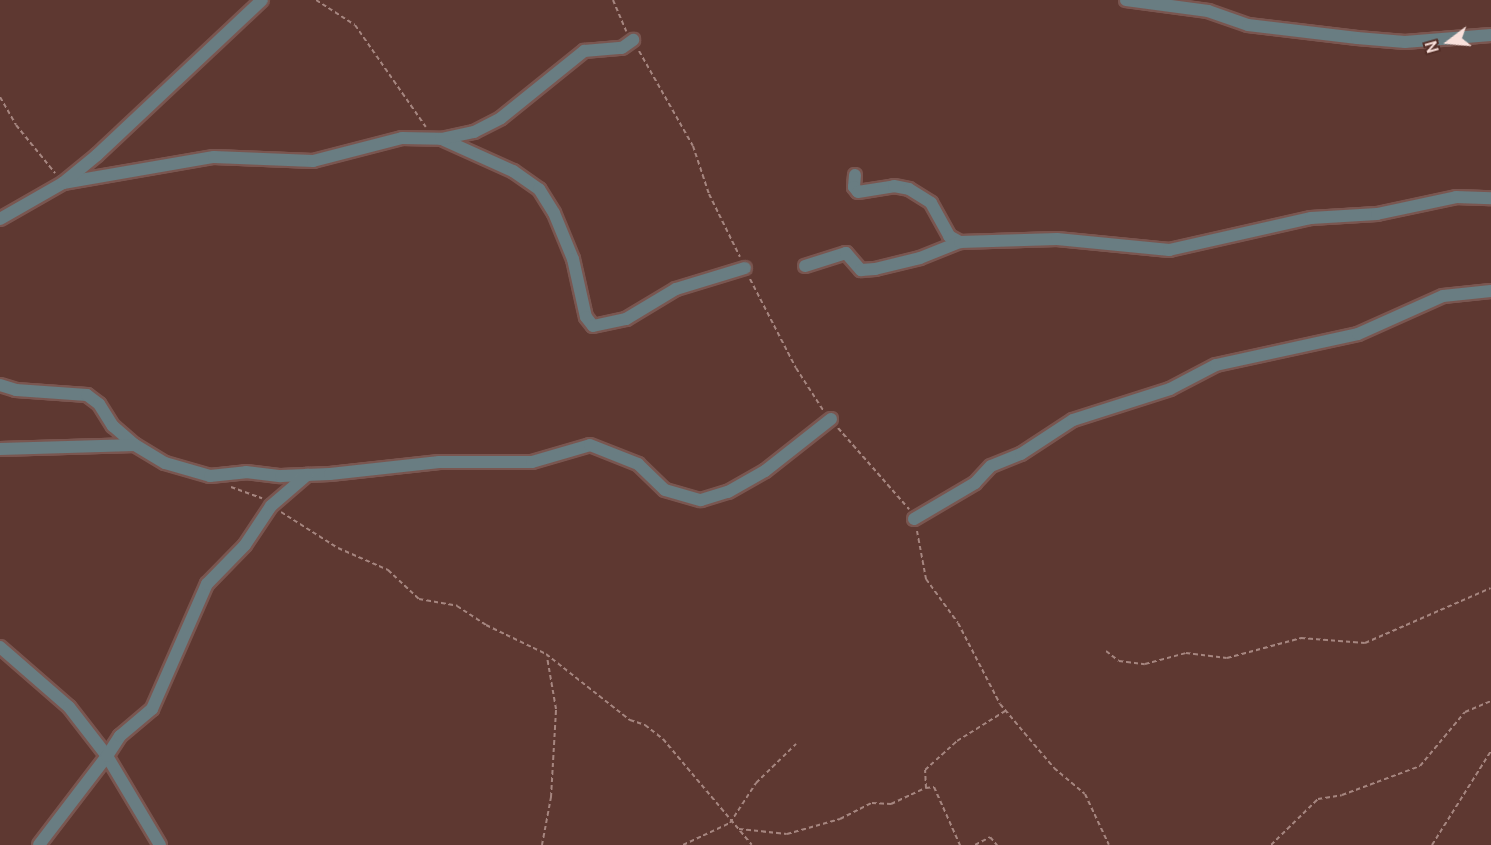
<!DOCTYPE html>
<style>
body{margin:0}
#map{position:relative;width:1491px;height:845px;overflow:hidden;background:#5e3831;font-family:Manrope,sans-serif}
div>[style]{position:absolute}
.path>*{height:2px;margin-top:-1px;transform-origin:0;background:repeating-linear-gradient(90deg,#a68680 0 4.5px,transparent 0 7.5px)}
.roads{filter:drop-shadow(2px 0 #7a5650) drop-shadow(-2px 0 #7a5650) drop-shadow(0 2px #7a5650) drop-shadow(0 -2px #7a5650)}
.minor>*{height:12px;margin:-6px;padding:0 6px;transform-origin:6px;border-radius:6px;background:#697d82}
span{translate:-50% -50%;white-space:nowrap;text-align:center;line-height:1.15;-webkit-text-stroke:4.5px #532e27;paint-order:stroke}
.north{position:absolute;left:1419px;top:12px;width:60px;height:60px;-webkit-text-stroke:4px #532e27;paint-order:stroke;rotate:254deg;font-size:16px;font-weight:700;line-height:24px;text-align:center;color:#f9e0db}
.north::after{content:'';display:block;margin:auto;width:21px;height:27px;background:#f9e0db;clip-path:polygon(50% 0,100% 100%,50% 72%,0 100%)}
</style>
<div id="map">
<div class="path">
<i style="left:316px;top:0;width:46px;rotate:32.7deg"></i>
<i style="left:355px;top:25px;width:124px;rotate:55.2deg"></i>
<i style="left:613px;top:0;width:34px;rotate:67deg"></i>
<i style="left:639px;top:51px;width:109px;rotate:60.4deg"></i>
<i style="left:693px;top:146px;width:51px;rotate:71.6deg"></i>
<i style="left:709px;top:194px;width:70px;rotate:63.8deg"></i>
<i style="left:0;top:97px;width:32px;rotate:60deg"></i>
<i style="left:16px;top:125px;width:62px;rotate:50.9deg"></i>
<i style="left:750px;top:279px;width:100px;rotate:62.7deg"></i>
<i style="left:796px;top:368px;width:50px;rotate:57.3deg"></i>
<i style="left:838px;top:428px;width:108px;rotate:48.8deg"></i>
<i style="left:231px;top:487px;width:33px;rotate:20deg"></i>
<i style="left:281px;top:512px;width:67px;rotate:32.3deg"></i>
<i style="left:338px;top:548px;width:55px;rotate:23.7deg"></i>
<i style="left:388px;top:570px;width:42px;rotate:43.1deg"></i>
<i style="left:419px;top:599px;width:39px;rotate:10deg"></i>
<i style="left:457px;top:606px;width:35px;rotate:33deg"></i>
<i style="left:486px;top:625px;width:67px;rotate:25.8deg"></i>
<i style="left:546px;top:654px;width:107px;rotate:38.2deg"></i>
<i style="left:630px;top:720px;width:16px;rotate:18deg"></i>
<i style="left:645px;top:725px;width:23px;rotate:38deg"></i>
<i style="left:663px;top:739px;width:138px;rotate:50deg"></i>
<i style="left:917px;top:531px;width:49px;rotate:79.4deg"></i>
<i style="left:926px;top:579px;width:54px;rotate:54deg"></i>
<i style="left:958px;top:623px;width:91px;rotate:62.6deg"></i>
<i style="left:1000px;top:704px;width:84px;rotate:49.8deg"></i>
<i style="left:1054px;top:768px;width:40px;rotate:40deg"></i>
<i style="left:1085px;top:794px;width:56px;rotate:64.8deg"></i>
<i style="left:1106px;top:651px;width:16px;rotate:38deg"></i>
<i style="left:1119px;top:661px;width:26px;rotate:7deg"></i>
<i style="left:1145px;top:664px;width:42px;rotate:-15deg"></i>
<i style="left:1186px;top:653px;width:41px;rotate:7deg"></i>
<i style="left:1227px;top:658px;width:77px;rotate:-15.1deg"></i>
<i style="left:1301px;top:638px;width:64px;rotate:4.5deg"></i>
<i style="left:1365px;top:643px;width:137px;rotate:-23.6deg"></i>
<i style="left:926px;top:788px;width:8px;rotate:-7deg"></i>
<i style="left:934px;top:787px;width:64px;rotate:65.9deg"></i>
<i style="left:739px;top:829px;width:48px;rotate:5.9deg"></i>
<i style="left:787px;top:834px;width:55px;rotate:-15.8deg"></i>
<i style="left:840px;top:819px;width:36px;rotate:-27deg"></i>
<i style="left:872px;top:803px;width:19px;rotate:3deg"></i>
<i style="left:891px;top:804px;width:38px;rotate:-25deg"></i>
<i style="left:926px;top:788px;width:18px;rotate:-93deg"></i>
<i style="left:925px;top:770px;width:43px;rotate:-42.2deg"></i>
<i style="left:957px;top:741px;width:57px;rotate:-32deg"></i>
<i style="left:542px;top:845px;width:49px;rotate:-79.4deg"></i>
<i style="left:551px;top:797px;width:88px;rotate:-86.7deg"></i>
<i style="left:556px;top:709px;width:53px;rotate:-99.8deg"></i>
<i style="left:683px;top:845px;width:52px;rotate:-25.1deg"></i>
<i style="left:730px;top:823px;width:48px;rotate:-57deg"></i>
<i style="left:756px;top:783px;width:56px;rotate:-44.3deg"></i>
<i style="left:975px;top:845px;width:17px;rotate:-28deg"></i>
<i style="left:990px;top:837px;width:11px;rotate:49deg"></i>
<i style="left:1271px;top:845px;width:66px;rotate:-44.4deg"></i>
<i style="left:1318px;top:799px;width:24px;rotate:-9deg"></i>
<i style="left:1342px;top:795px;width:83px;rotate:-20.4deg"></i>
<i style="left:1420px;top:766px;width:70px;rotate:-50.2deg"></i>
<i style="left:1465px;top:712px;width:28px;rotate:-23deg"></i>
<i style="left:1432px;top:845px;width:111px;rotate:-57.9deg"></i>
</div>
<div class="roads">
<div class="minor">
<i style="left:1126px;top:0;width:83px;rotate:7.6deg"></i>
<i style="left:1208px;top:11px;width:42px;rotate:19.3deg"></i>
<i style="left:1248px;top:25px;width:110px;rotate:6.8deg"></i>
<i style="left:1357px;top:38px;width:48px;rotate:4.8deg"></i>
<i style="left:1405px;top:42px;width:86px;rotate:-4.7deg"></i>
<i style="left:444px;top:140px;width:76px;rotate:24.2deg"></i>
<i style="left:513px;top:171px;width:32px;rotate:35deg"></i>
<i style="left:539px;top:189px;width:28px;rotate:58deg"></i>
<i style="left:554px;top:213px;width:50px;rotate:67.6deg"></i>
<i style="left:573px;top:259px;width:59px;rotate:77.4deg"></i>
<i style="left:586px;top:317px;width:11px;rotate:52deg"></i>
<i style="left:593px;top:326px;width:34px;rotate:-12deg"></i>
<i style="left:626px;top:319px;width:58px;rotate:-31deg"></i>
<i style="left:676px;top:289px;width:72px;rotate:-16.9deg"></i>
<i style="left:855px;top:175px;width:12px;rotate:95deg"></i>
<i style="left:854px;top:187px;width:6px;rotate:51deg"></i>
<i style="left:858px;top:192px;width:36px;rotate:-9deg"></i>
<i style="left:894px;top:186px;width:15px;rotate:11deg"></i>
<i style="left:909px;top:189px;width:26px;rotate:32deg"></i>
<i style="left:931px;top:203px;width:38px;rotate:61deg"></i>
<i style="left:949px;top:236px;width:13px;rotate:29deg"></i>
<i style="left:63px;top:183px;width:153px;rotate:-9.8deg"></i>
<i style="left:214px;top:157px;width:99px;rotate:2.3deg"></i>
<i style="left:313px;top:161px;width:92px;rotate:-14.5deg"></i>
<i style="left:402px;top:138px;width:39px;rotate:1deg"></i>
<i style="left:441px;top:139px;width:34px;rotate:-12deg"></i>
<i style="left:474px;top:132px;width:30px;rotate:-27deg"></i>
<i style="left:501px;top:118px;width:107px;rotate:-38.9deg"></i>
<i style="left:584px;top:51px;width:38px;rotate:-5deg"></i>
<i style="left:622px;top:48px;width:14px;rotate:-36deg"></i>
<i style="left:0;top:219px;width:73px;rotate:-29.7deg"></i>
<i style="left:63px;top:183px;width:44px;rotate:-39.5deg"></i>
<i style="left:97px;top:155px;width:226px;rotate:-43.2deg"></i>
<i style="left:805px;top:266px;width:43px;rotate:-17.6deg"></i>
<i style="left:846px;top:253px;width:23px;rotate:49deg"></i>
<i style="left:861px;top:270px;width:14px;rotate:-4deg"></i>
<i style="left:875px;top:269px;width:46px;rotate:-13.7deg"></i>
<i style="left:920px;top:258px;width:43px;rotate:-21.8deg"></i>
<i style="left:960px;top:242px;width:97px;rotate:-1.8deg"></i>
<i style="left:1057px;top:239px;width:113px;rotate:5.6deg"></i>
<i style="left:1169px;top:250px;width:146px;rotate:-12.7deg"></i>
<i style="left:1311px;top:218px;width:66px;rotate:-3.5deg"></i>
<i style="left:1377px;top:214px;width:81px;rotate:-12.1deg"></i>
<i style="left:1456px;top:197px;width:35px;rotate:2deg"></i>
<i style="left:0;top:385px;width:17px;rotate:17deg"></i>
<i style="left:16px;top:390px;width:71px;rotate:4deg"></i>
<i style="left:87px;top:395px;width:15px;rotate:37deg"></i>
<i style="left:99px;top:404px;width:26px;rotate:58deg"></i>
<i style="left:113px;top:426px;width:29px;rotate:41deg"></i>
<i style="left:135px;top:445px;width:35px;rotate:31deg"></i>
<i style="left:165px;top:463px;width:47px;rotate:16.1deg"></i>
<i style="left:210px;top:476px;width:36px;rotate:-6deg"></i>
<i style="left:246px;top:472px;width:35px;rotate:7deg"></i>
<i style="left:281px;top:476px;width:49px;rotate:-2.3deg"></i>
<i style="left:330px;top:474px;width:110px;rotate:-6.3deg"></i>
<i style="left:439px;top:462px;width:93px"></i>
<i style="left:532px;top:462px;width:60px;rotate:-16.3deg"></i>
<i style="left:590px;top:445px;width:52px;rotate:21.6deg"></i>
<i style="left:638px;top:464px;width:37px;rotate:44deg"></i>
<i style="left:665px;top:490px;width:37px;rotate:16deg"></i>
<i style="left:701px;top:500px;width:28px;rotate:-17deg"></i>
<i style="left:728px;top:492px;width:43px;rotate:-29.6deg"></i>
<i style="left:765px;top:471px;width:84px;rotate:-38.2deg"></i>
<i style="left:0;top:449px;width:135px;rotate:-1.7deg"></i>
<i style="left:914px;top:519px;width:71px;rotate:-30.5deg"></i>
<i style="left:975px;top:483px;width:23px;rotate:-47deg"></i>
<i style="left:991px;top:466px;width:32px;rotate:-22deg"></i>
<i style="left:1021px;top:454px;width:62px;rotate:-33.2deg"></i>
<i style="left:1073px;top:420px;width:102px;rotate:-17.7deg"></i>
<i style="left:1170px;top:389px;width:52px;rotate:-27.6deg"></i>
<i style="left:1216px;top:365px;width:145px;rotate:-12.3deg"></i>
<i style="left:1358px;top:334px;width:93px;rotate:-24.1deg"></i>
<i style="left:1443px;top:296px;width:48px;rotate:-5.9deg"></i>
<i style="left:0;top:647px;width:91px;rotate:41deg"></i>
<i style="left:69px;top:707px;width:62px;rotate:52.2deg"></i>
<i style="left:107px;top:756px;width:112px;rotate:127.4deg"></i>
<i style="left:160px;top:845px;width:104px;rotate:-120.8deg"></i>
<i style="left:107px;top:756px;width:24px;rotate:-57deg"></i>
<i style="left:120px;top:736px;width:42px;rotate:-40.2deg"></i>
<i style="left:152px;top:709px;width:137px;rotate:-66.3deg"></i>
<i style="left:207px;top:584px;width:54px;rotate:-45.7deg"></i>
<i style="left:245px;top:545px;width:47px;rotate:-56.3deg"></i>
<i style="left:271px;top:506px;width:48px;rotate:-40.7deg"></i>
</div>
</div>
<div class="north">N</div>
</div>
